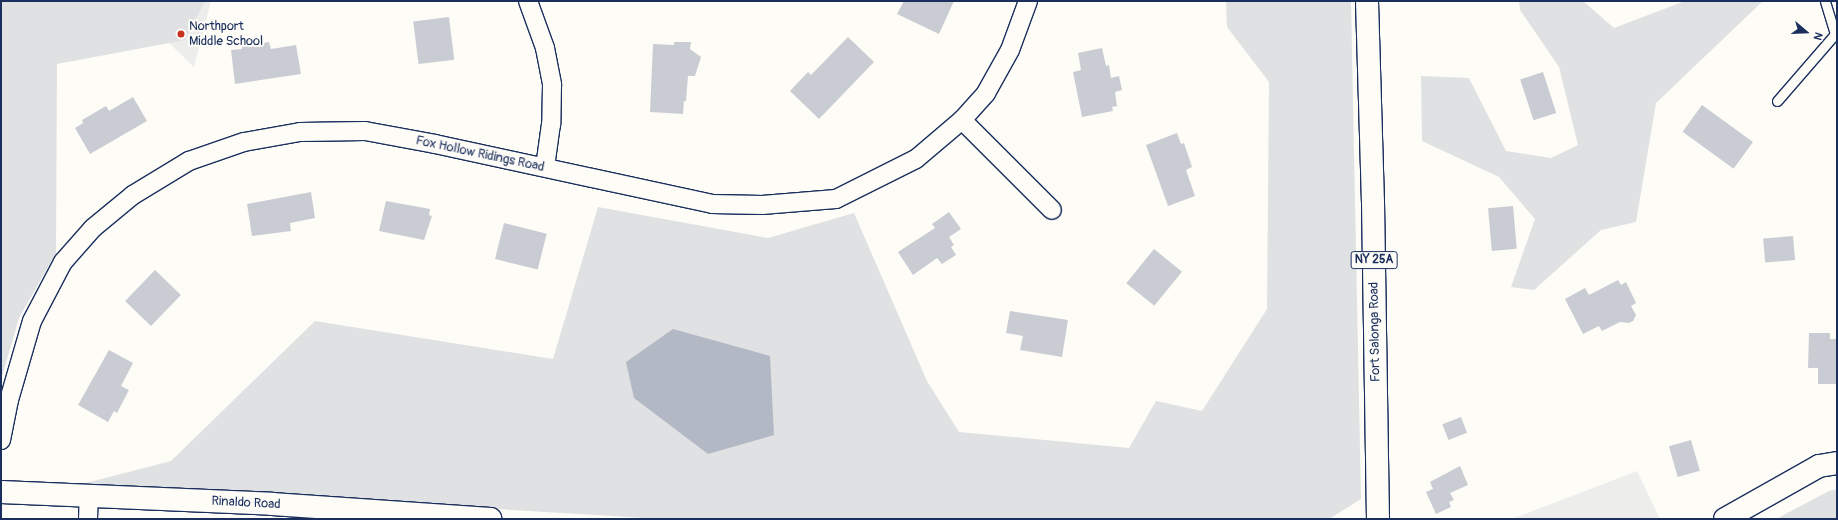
<!DOCTYPE html>
<style>
body{margin:0}
#map{position:relative;width:1838px;height:520px;overflow:hidden;background:#fdfcf7;font-family:Pangolin,sans-serif}
div>[style]{position:absolute}
.built>*{inset:0;background:#edeeec}
.green>*{inset:0;background:#e0e1e3}
.water>*{inset:0;background:#b3b8c5}
.building>*{inset:0;background:#c9ccd3;transform-origin:0 0}
.roads{filter:drop-shadow(1px 0 #1b2f5e) drop-shadow(-1px 0 #1b2f5e) drop-shadow(0 1px #1b2f5e) drop-shadow(0 -1px #1b2f5e)}
.lane>*{height:9px;margin:-4.5px;padding:0 4.5px;transform-origin:4.5px;border-radius:4.5px;background:#fdfcf7}
.street>*{height:18px;margin:-9px;padding:0 9px;transform-origin:9px;border-radius:9px;background:#fdfcf7}
.secondary>*{height:22px;margin:-11px;padding:0 11px;transform-origin:11px;border-radius:11px;background:#fdfcf7}
.primary>*{height:22px;margin:-11px;padding:0 11px;transform-origin:11px;border-radius:11px;background:#fdfcf7}
.dots>*{width:11px;height:11px;translate:-50% -50%;box-sizing:border-box;border:2px solid #fdfcf7;border-radius:50%}
span{translate:-50% -50%;white-space:nowrap;text-align:center;line-height:1.15;-webkit-text-stroke:4px #fdfcf7;paint-order:stroke}
.shield-label span{padding:1px 3px;background:#fdfcf7;border:1px solid;border-radius:3px;-webkit-text-stroke-width:0}
.shield-label{font-size:12px;color:#1b2f5e;font-weight:700}
.poi-label{font-size:13px;color:#1b2f5e}
.left{translate:0 -50%;text-align:left}
.street-label{font-size:13px;color:#1b2f5e}
.frame{position:absolute;inset:0;border:2px solid #1b2f5e;pointer-events:none}
.north{position:absolute;left:1786px;top:12px;width:40px;height:40px;-webkit-text-stroke:3px #fdfcf7;paint-order:stroke;rotate:109deg;font-size:11px;font-weight:700;line-height:16px;text-align:center;color:#1b2f5e}
.north::after{content:'';display:block;margin:auto;width:14px;height:18px;background:#1b2f5e;clip-path:polygon(50% 0,100% 100%,50% 72%,0 100%)}
</style>
<div id="map">
<div class="built">
<i style="clip-path:polygon(125px 1px,211px 1px,194px 67px)"></i>
<i style="clip-path:polygon(1637px 471px,1660px 519px,1512px 519px)"></i>
</div>
<div class="green">
<i style="clip-path:polygon(1px 1px,205px 1px,185px 40px,57px 64px,56px 253px,19px 318px,1px 380px)"></i>
<i style="clip-path:polygon(1226px 1px,1351px 1px,1361px 499px,1329px 519px,661px 519px,82px 484px,171px 461px,315px 321px,553px 359px,598px 207px,768px 238px,854px 213px,927px 381px,959px 432px,1129px 448px,1156px 401px,1202px 411px,1267px 309px,1269px 82px,1227px 27px)"></i>
<i style="clip-path:polygon(1519px 1px,1583px 1px,1614px 28px,1685px 1px,1763px 1px,1656px 103px,1636px 222px,1601px 230px,1534px 290px,1511px 287px,1535px 219px,1499px 177px,1422px 141px,1421px 76px,1469px 78px,1506px 151px,1551px 158px,1578px 145px,1559px 67px,1520px 10px)"></i>
<i style="clip-path:polygon(1837px 489px,1837px 519px,1776px 519px,1829px 491px)"></i>
</div>
<div class="water">
<i style="clip-path:polygon(673px 329px,770px 356px,774px 435px,708px 454px,634px 398px,626px 362px)"></i>
</div>
<div class="building">
<i style="clip-path:polygon(904px 1px,954px 1px,939px 34px,897px 14px)"></i>
<i style="left:449px;top:17px;width:43px;height:36px;rotate:83deg"></i>
<i style="clip-path:polygon(848px 37px,874px 62px,819px 119px,790px 91px,808px 72px,811px 75px)"></i>
<i style="clip-path:polygon(269px 42px,271px 49px,296px 45px,301px 74px,235px 84px,231px 50px,242px 49px,242px 47px)"></i>
<i style="clip-path:polygon(674px 42px,691px 42px,690px 49px,701px 57px,695px 76px,688px 76px,686px 101px,684px 101px,683px 114px,650px 112px,653px 44px,674px 45px)"></i>
<i style="clip-path:polygon(1102px 48px,1106px 66px,1109px 65px,1111px 78px,1119px 76px,1122px 90px,1115px 92px,1117px 106px,1112px 107px,1113px 111px,1082px 117px,1073px 72px,1081px 70px,1078px 53px)"></i>
<i style="left:1543px;top:72px;width:43px;height:24px;rotate:72deg"></i>
<i style="clip-path:polygon(133px 97px,147px 121px,90px 154px,75px 128px,83px 123px,82px 120px,106px 106px,109px 111px)"></i>
<i style="left:1702px;top:105px;width:63px;height:33px;rotate:36deg"></i>
<i style="clip-path:polygon(1177px 133px,1181px 144px,1184px 143px,1192px 167px,1186px 170px,1195px 196px,1168px 206px,1146px 145px)"></i>
<i style="clip-path:polygon(311px 192px,315px 218px,290px 223px,291px 231px,252px 236px,247px 204px)"></i>
<i style="clip-path:polygon(386px 201px,430px 209px,429px 215px,432px 216px,424px 240px,379px 231px)"></i>
<i style="left:1513px;top:206px;width:43px;height:25px;rotate:85deg"></i>
<i style="clip-path:polygon(949px 212px,961px 229px,949px 237px,954px 245px,951px 247px,956px 255px,942px 264px,937px 258px,913px 275px,898px 252px,935px 228px,932px 224px)"></i>
<i style="left:504px;top:223px;width:44px;height:37px;rotate:14deg"></i>
<i style="left:1793px;top:236px;width:24px;height:30px;rotate:85deg"></i>
<i style="left:1154px;top:249px;width:36px;height:44px;rotate:39deg"></i>
<i style="left:155px;top:270px;width:36px;height:43px;rotate:44deg"></i>
<i style="clip-path:polygon(1618px 280px,1621px 285px,1626px 282px,1636px 303px,1631px 306px,1636px 315px,1633px 321px,1629px 323px,1620px 322px,1602px 331px,1599px 326px,1583px 334px,1565px 299px,1585px 288px,1589px 295px)"></i>
<i style="clip-path:polygon(1010px 311px,1068px 320px,1062px 357px,1020px 350px,1023px 336px,1006px 333px)"></i>
<i style="clip-path:polygon(1809px 333px,1830px 333px,1830px 339px,1837px 339px,1836px 384px,1818px 384px,1818px 368px,1808px 368px)"></i>
<i style="clip-path:polygon(109px 350px,133px 363px,121px 386px,129px 390px,117px 413px,114px 411px,108px 422px,78px 405px)"></i>
<i style="left:1461px;top:417px;width:17px;height:20px;rotate:69deg"></i>
<i style="left:1691px;top:440px;width:32px;height:23px;rotate:74deg"></i>
<i style="clip-path:polygon(1460px 466px,1468px 485px,1450px 493px,1454px 500px,1449px 502px,1451px 507px,1436px 514px,1426px 492px,1433px 489px,1430px 482px)"></i>
</div>
<div class="roads">
<div class="lane">
<i style="left:1777px;top:101px;width:89px;rotate:-49.1deg"></i>
<i style="left:1835px;top:34px;width:34px;rotate:-107deg"></i>
</div>
<div class="street">
<i style="left:528px;top:1px;width:50px;rotate:70.1deg"></i>
<i style="left:545px;top:48px;width:38px;rotate:79deg"></i>
<i style="left:552px;top:85px;width:39px;rotate:91deg"></i>
<i style="left:551px;top:124px;width:43px;rotate:97.9deg"></i>
<i style="left:962px;top:120px;width:127px;rotate:45deg"></i>
<i style="left:1px;top:440px;width:41px;rotate:-78.7deg"></i>
<i style="left:9px;top:400px;width:82px;rotate:-73.8deg"></i>
<i style="left:32px;top:321px;width:67px;rotate:-62.3deg"></i>
<i style="left:63px;top:262px;width:45px;rotate:-48.6deg"></i>
<i style="left:93px;top:228px;width:52px;rotate:-39.5deg"></i>
<i style="left:133px;top:195px;width:66px;rotate:-31.3deg"></i>
<i style="left:189px;top:161px;width:58px;rotate:-19.1deg"></i>
<i style="left:244px;top:142px;width:57px;rotate:-10.1deg"></i>
<i style="left:300px;top:132px;width:65px;rotate:-0.9deg"></i>
<i style="left:365px;top:131px;width:71px;rotate:10.5deg"></i>
<i style="left:435px;top:144px;width:283px;rotate:12.2deg"></i>
<i style="left:712px;top:204px;width:50px;rotate:1.1deg"></i>
<i style="left:762px;top:205px;width:74px;rotate:-4.6deg"></i>
<i style="left:836px;top:199px;width:89px;rotate:-26.6deg"></i>
<i style="left:916px;top:159px;width:60px;rotate:-40.3deg"></i>
<i style="left:962px;top:120px;width:36px;rotate:-48deg"></i>
<i style="left:986px;top:93px;width:49px;rotate:-60.8deg"></i>
<i style="left:1010px;top:50px;width:52px;rotate:-69.8deg"></i>
<i style="left:88px;top:519px;width:24px;rotate:-88deg"></i>
</div>
<div class="secondary">
<i style="left:1px;top:492px;width:271px;rotate:2.5deg"></i>
<i style="left:272px;top:504px;width:219px;rotate:3.9deg"></i>
<i style="left:1725px;top:519px;width:108px;rotate:-29.4deg"></i>
<i style="left:1819px;top:466px;width:18px;rotate:-9deg"></i>
</div>
<div class="primary">
<i style="left:1367px;top:1px;width:201px;rotate:88.3deg"></i>
<i style="left:1373px;top:202px;width:317px;rotate:89.1deg"></i>
</div>
</div>
<div class="dots">
<i style="left:181px;top:34px;background:#c8321e"></i>
</div>
<div class="shield-label">
<span style="left:1374px;top:260px">NY 25A</span>
</div>
<div class="poi-label">
<span class="left" style="left:189px;top:34px">Northport<br>Middle School</span>
</div>
<div class="street-label">
<span style="left:480px;top:154px;rotate:12deg">Fox Hollow Ridings Road</span>
<span style="left:1375px;top:332px;rotate:-91deg">Fort Salonga Road</span>
<span style="left:246px;top:503px;rotate:3deg">Rinaldo Road</span>
</div>
<div class="frame"></div>
<div class="north">N</div>
</div>
